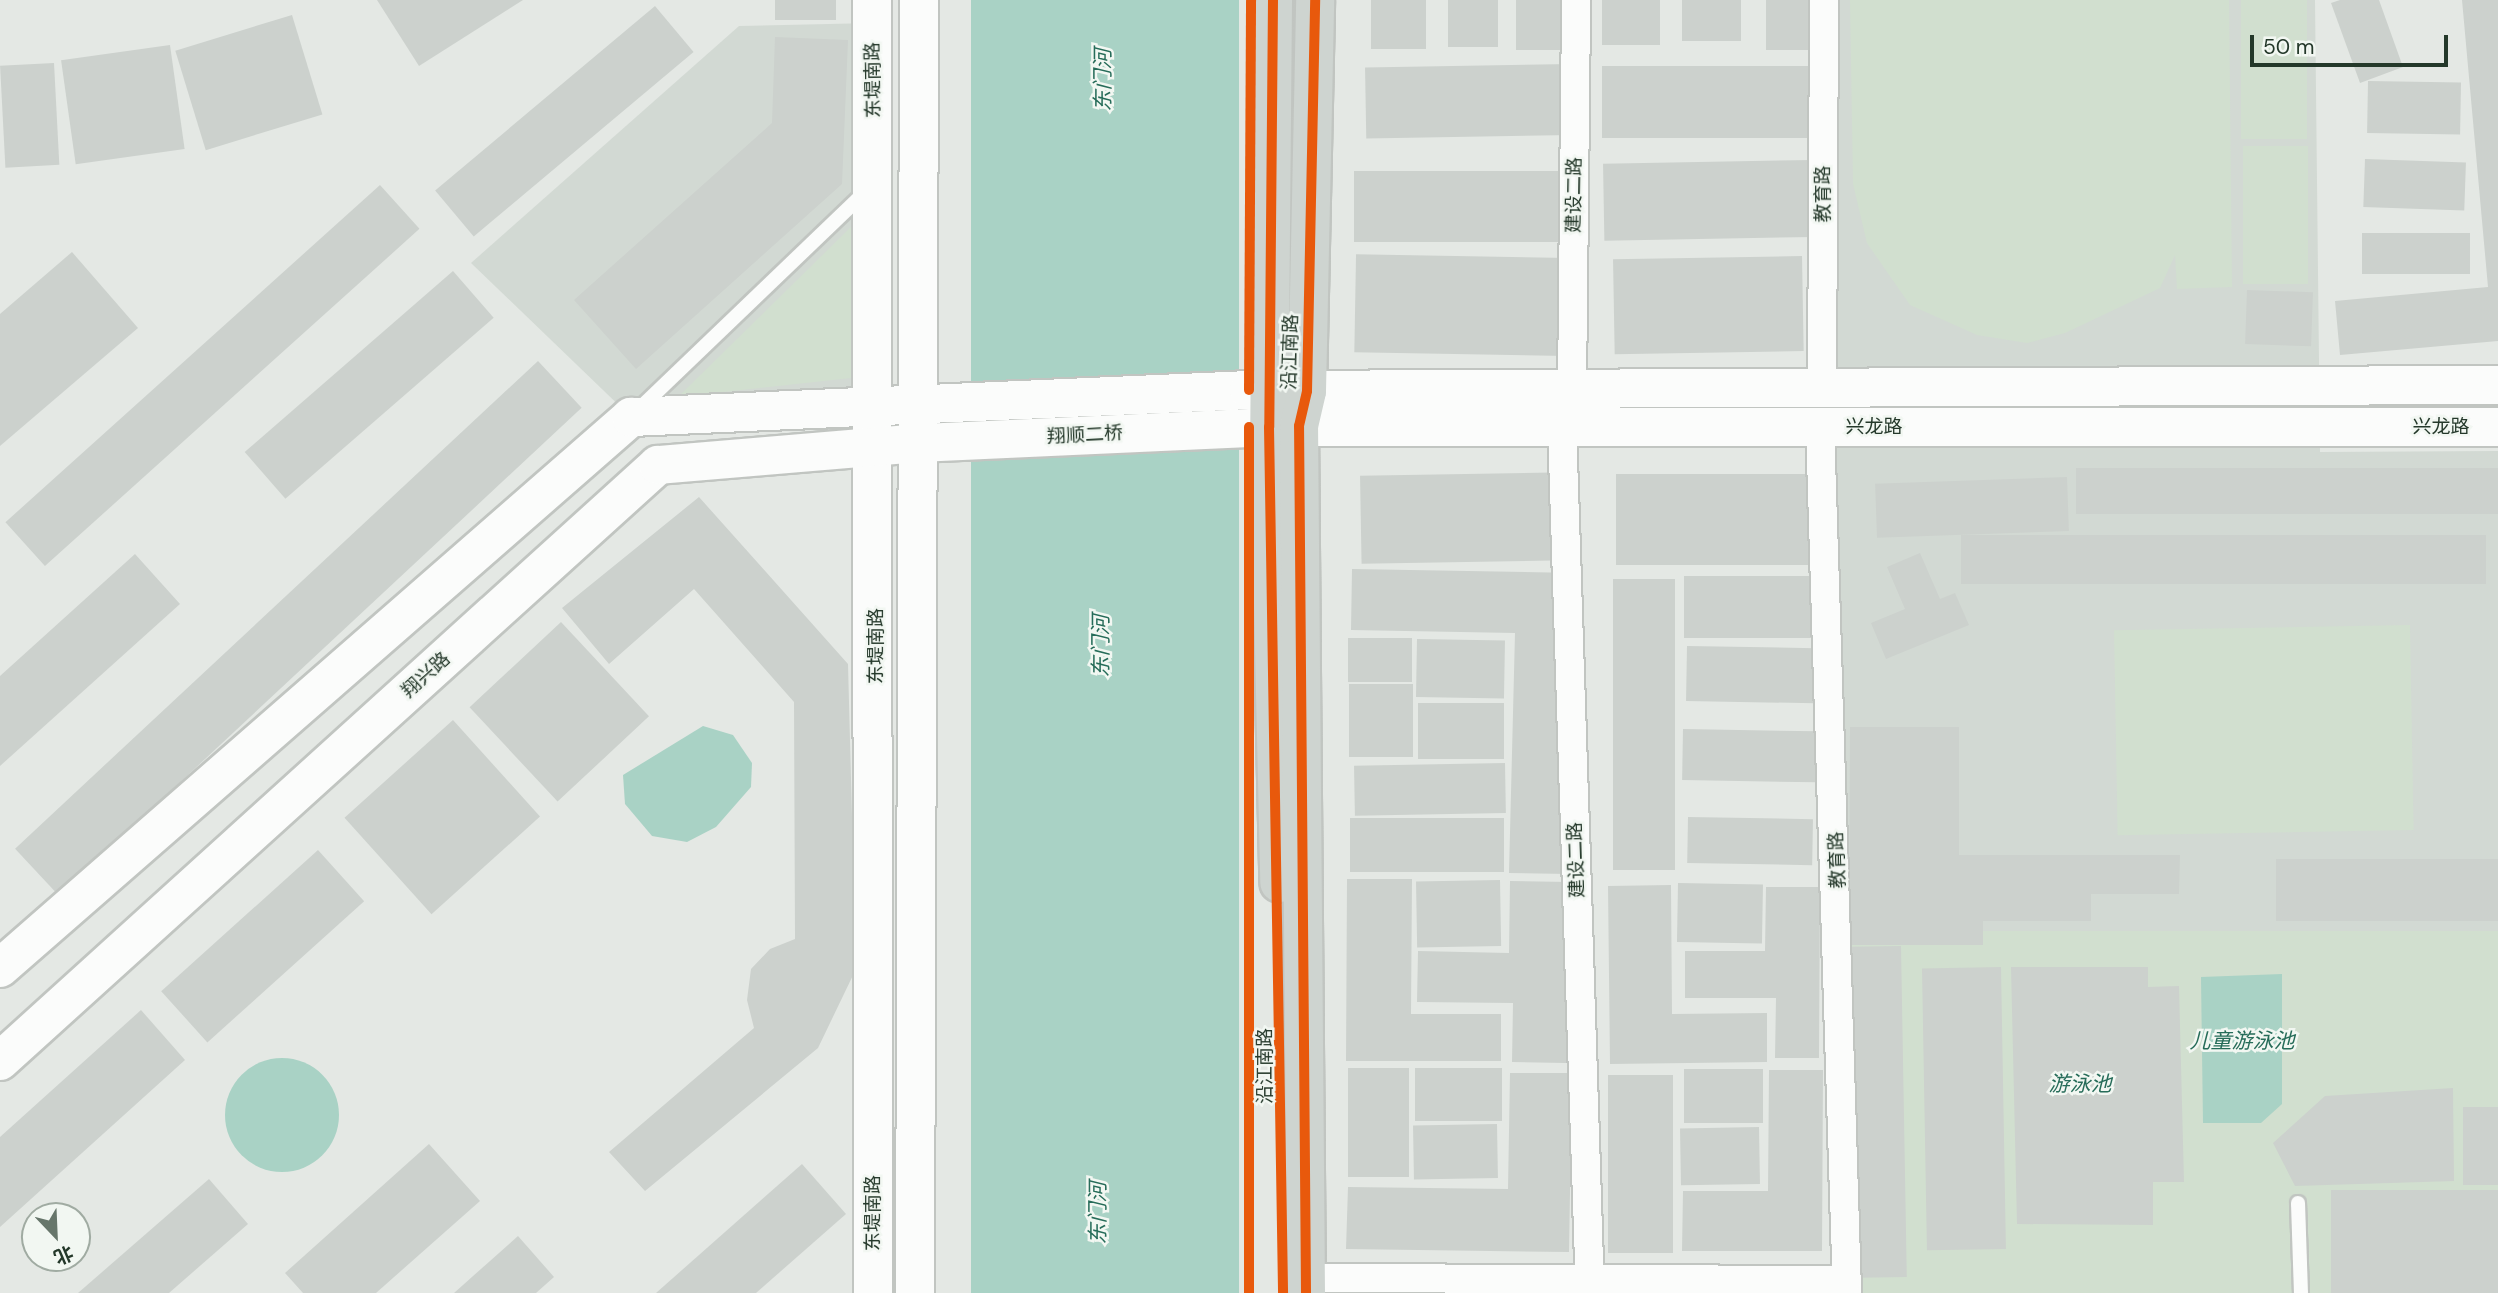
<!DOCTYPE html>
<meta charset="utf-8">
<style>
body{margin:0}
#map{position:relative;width:2498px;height:1293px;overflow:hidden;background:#e4e8e4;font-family:"DM Sans","Noto Sans SC",sans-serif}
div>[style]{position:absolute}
.built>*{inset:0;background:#d2d9d3}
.green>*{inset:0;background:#d1dfcf;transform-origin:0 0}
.water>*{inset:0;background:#a9d2c5;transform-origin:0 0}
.round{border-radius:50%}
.building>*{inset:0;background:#ccd1cd;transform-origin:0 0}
.roads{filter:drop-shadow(2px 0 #c1c5c1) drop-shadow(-2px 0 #c1c5c1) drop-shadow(0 2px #c1c5c1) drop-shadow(0 -2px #c1c5c1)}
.lane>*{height:14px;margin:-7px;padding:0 7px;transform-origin:7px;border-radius:7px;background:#fbfcfb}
.street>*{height:28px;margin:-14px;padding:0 14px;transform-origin:14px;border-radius:14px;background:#fbfcfb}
.secondary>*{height:38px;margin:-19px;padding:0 19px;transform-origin:19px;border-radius:19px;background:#fbfcfb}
.primary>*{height:38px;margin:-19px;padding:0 19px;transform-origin:19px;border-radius:19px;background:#ced4d0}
.cycleway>*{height:10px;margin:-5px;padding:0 5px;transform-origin:5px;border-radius:5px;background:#e8590c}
span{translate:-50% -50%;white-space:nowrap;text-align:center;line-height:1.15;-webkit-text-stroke:5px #f2f7f2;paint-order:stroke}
.street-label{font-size:19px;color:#24382a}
.water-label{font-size:21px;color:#266c59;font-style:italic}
.north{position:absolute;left:21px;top:1202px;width:70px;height:70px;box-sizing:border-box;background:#f2f7f2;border:2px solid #a0aba2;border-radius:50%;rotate:157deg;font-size:19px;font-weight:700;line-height:28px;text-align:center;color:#24382a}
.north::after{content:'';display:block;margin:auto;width:24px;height:32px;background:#67766b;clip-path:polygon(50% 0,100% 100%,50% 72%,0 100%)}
.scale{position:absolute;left:2250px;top:35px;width:198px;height:32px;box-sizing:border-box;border:4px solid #24382a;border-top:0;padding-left:9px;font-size:21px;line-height:24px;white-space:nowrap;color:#24382a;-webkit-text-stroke:5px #f2f7f2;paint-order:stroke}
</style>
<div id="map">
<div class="built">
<i style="clip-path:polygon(1830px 0,2315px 0,2320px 452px,2498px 451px,2498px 931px,1840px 947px)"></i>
<i style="clip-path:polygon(873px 23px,875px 402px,631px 417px,471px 263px,739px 26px)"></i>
</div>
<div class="green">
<i style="clip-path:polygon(1850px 0,2229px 0,2232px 287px,2177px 289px,2175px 255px,2160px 288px,2065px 333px,2027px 343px,1977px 335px,1910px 305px,1867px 243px,1853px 184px)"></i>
<i style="left:2241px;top:0;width:66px;height:139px"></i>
<i style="left:2308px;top:146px;width:138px;height:65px;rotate:90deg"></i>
<i style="clip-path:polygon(857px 221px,851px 378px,678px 397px)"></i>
<i style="left:2410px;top:625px;width:205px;height:296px;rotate:89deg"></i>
<i style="left:2498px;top:931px;width:362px;height:658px;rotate:90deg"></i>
</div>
<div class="water">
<i style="left:971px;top:0;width:268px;height:1293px"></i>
<i style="clip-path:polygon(703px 726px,733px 735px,752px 763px,751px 787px,716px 827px,687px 842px,652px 836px,625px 804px,623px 775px)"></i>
<i style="clip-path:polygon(2282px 974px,2282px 1104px,2261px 1123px,2203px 1123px,2201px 977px)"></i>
<i class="round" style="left:225px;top:1058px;width:114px;height:114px"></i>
</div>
<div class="building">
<i style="clip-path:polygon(377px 0,523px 0,419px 66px)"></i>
<i style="left:775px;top:0;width:61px;height:20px"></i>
<i style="left:1371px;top:0;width:55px;height:49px"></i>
<i style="left:1448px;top:0;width:50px;height:47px"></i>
<i style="left:1516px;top:0;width:48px;height:50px"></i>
<i style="left:1602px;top:0;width:58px;height:45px"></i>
<i style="left:1682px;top:0;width:59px;height:41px"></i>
<i style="left:1766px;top:0;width:48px;height:50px"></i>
<i style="clip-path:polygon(2340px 0,2379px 0,2403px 67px,2360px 83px,2331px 3px)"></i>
<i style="clip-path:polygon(2462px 0,2498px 0,2498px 341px,2340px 355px,2335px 301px,2488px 287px)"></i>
<i style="left:655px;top:6px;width:60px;height:287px;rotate:50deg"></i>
<i style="left:292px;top:15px;width:104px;height:122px;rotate:73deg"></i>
<i style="clip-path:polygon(775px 37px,848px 40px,842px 184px,636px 369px,574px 300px,772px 123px)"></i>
<i style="left:170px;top:45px;width:105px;height:110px;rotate:82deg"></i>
<i style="left:54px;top:63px;width:102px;height:54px;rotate:87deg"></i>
<i style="left:1571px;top:64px;width:71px;height:206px;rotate:89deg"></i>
<i style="left:1817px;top:66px;width:72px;height:215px;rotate:90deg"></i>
<i style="left:2368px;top:81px;width:93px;height:52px;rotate:1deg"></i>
<i style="left:2365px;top:159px;width:101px;height:48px;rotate:2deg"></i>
<i style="left:1813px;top:160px;width:77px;height:210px;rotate:89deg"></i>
<i style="left:1566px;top:171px;width:71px;height:212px;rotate:90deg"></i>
<i style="left:380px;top:185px;width:59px;height:504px;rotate:48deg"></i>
<i style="left:2470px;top:233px;width:41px;height:108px;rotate:90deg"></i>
<i style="clip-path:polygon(72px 252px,138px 328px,0 446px,0 314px)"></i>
<i style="left:1802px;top:256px;width:95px;height:189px;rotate:89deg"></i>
<i style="left:1569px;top:258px;width:98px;height:213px;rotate:91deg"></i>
<i style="left:453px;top:271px;width:62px;height:276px;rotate:49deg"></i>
<i style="left:2247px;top:290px;width:66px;height:54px;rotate:2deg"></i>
<i style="left:538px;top:361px;width:64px;height:715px;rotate:47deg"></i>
<i style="left:2498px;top:468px;width:46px;height:422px;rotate:90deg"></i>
<i style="left:1578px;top:472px;width:88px;height:218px;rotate:89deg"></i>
<i style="left:1820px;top:474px;width:91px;height:204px;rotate:90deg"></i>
<i style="left:2067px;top:477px;width:54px;height:192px;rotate:88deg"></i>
<i style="clip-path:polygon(699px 497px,848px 664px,856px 969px,818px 1048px,645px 1191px,609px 1152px,754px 1028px,747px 1000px,751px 969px,770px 949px,795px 939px,794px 702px,694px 589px,609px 664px,562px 608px)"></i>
<i style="left:2486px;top:535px;width:49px;height:525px;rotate:90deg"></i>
<i style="clip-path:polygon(1920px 553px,1940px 599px,1955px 593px,1969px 625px,1886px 659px,1871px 623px,1905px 609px,1887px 567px)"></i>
<i style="clip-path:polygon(135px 554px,180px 604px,0 766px,0 676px)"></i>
<i style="clip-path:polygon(1352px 569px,1576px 573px,1569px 874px,1509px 873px,1515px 633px,1351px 630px)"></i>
<i style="left:1684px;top:576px;width:132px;height:62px"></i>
<i style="left:1613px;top:579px;width:62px;height:291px"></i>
<i style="left:561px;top:622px;width:129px;height:125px;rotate:47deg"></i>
<i style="left:1412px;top:638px;width:44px;height:64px;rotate:90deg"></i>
<i style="left:1417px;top:639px;width:88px;height:58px;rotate:1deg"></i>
<i style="left:1687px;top:646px;width:129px;height:55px;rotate:1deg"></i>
<i style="left:1349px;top:684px;width:64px;height:73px"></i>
<i style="left:1418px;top:703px;width:86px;height:56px"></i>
<i style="left:453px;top:720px;width:130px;height:146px;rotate:48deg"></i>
<i style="clip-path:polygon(1850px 727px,1959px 727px,1959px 855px,2180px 855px,2179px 894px,2091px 894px,2091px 921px,1983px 921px,1983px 945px,1849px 945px)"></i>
<i style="left:1683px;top:729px;width:135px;height:51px;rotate:1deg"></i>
<i style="left:1505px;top:763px;width:50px;height:151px;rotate:89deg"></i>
<i style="left:1688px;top:817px;width:125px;height:46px;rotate:1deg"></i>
<i style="left:1350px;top:818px;width:154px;height:54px"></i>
<i style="left:318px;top:850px;width:69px;height:211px;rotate:48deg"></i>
<i style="left:2498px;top:859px;width:62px;height:222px;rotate:90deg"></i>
<i style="clip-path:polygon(1347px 879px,1412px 879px,1411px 1014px,1501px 1014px,1501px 1061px,1346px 1061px)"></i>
<i style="left:1500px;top:880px;width:66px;height:84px;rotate:89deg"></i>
<i style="clip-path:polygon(1510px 881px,1569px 882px,1566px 1063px,1512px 1062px,1513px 1003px,1417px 1002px,1418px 951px,1509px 953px)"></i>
<i style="left:1678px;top:883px;width:85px;height:59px;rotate:1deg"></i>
<i style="clip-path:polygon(1671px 885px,1672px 1014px,1767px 1013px,1767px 1062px,1610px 1064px,1608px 886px)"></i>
<i style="clip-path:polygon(1766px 887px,1820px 887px,1819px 1058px,1775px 1058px,1776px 998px,1685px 998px,1685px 951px,1765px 951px)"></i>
<i style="left:1901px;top:946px;width:331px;height:50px;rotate:89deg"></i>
<i style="left:2001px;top:967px;width:282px;height:79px;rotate:89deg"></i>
<i style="clip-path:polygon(2011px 967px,2148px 967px,2148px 987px,2179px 986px,2184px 1182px,2153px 1182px,2153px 1225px,2017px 1224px)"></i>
<i style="clip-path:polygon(141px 1010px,185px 1060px,0 1227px,0 1137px)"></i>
<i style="left:1348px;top:1068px;width:61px;height:109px"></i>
<i style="left:1502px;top:1068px;width:53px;height:87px;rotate:90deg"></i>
<i style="left:1684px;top:1069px;width:79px;height:54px"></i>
<i style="clip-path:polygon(1769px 1070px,1823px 1070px,1822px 1251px,1682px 1251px,1683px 1191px,1768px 1191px)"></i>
<i style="clip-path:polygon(1510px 1073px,1572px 1073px,1569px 1252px,1346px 1249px,1348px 1187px,1508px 1189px)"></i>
<i style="left:1673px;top:1075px;width:178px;height:65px;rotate:90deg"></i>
<i style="clip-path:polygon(2453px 1088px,2454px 1181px,2295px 1186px,2273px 1143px,2325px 1096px)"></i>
<i style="left:2498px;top:1107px;width:78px;height:35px;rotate:90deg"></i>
<i style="left:1497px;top:1124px;width:54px;height:84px;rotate:89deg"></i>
<i style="left:1759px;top:1127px;width:57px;height:79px;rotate:89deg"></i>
<i style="clip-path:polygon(429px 1144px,480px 1201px,376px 1293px,303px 1293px,285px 1273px)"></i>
<i style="clip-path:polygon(802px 1164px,846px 1214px,756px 1293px,656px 1293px)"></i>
<i style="clip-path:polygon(209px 1179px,248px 1224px,169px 1293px,78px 1293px)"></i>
<i style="left:2331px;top:1190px;width:167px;height:103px"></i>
<i style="clip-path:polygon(518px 1236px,554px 1277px,536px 1293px,454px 1293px)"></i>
</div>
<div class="roads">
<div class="lane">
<i style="left:639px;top:409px;width:315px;rotate:-43.8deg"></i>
<i style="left:2298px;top:1203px;width:90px;rotate:88.1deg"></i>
</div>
<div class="street">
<i style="left:1822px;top:388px;width:388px;rotate:-89.7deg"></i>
<i style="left:1572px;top:390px;width:390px;rotate:-89.4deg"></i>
<i style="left:1562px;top:426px;width:867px;rotate:88.15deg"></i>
<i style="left:1820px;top:427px;width:866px;rotate:88.21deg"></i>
<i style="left:1306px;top:1278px;width:541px;rotate:0.21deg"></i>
</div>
<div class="secondary">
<i style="left:872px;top:0;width:1293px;rotate:89.96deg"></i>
<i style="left:0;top:968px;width:838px;rotate:-41.13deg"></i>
<i style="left:631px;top:417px;width:619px;rotate:-2.5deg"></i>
<i style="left:1249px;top:390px;width:1249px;rotate:-0.23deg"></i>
<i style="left:0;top:1061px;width:888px;rotate:-42.17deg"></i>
<i style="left:658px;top:465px;width:263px;rotate:-4.8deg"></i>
<i style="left:920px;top:443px;width:349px;rotate:-2.6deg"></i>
<i style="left:1269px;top:427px;width:1229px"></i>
<i style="left:915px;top:1293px;width:1293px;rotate:-89.82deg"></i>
</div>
<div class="primary">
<i style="left:1273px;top:0;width:427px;rotate:90.5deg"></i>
<i style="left:1269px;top:427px;width:456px;rotate:88.7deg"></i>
<i style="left:1306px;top:1293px;width:867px;rotate:-90.46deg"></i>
<i style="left:1299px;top:426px;width:36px;rotate:-77deg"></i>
<i style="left:1307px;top:391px;width:391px;rotate:-88.8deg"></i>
</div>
</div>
<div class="cycleway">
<i style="left:1273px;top:0;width:427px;rotate:90.5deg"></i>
<i style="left:1269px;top:427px;width:866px;rotate:89.07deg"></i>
<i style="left:1249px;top:390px;width:390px;rotate:-89.7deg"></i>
<i style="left:1249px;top:1293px;width:866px;rotate:-90deg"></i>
<i style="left:1306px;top:1293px;width:867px;rotate:-90.46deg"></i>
<i style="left:1299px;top:426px;width:36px;rotate:-77deg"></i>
<i style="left:1307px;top:391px;width:391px;rotate:-88.8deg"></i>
</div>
<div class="street-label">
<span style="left:873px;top:80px;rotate:-91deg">东堤南路</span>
<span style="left:1823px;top:194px;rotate:-90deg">教育路</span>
<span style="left:1574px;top:195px;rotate:-89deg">建设二路</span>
<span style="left:1290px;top:352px;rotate:-88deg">沿江南路</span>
<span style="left:1874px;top:427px">兴龙路</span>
<span style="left:2441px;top:427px">兴龙路</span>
<span style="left:1085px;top:435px;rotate:-3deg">翔顺二桥</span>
<span style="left:876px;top:646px;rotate:-90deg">东堤南路</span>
<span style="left:426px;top:675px;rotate:-42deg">翔兴路</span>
<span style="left:1576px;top:860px;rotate:-92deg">建设二路</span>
<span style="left:1837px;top:860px;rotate:-92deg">教育路</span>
<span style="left:1265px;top:1066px;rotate:-90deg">沿江南路</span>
<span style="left:873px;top:1213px;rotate:-90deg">东堤南路</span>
</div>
<div class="water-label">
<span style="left:1103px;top:80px;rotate:-90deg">东门河</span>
<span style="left:1101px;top:646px;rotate:-90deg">东门河</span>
<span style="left:2242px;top:1041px">儿童游泳池</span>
<span style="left:2080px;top:1084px">游泳池</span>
<span style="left:1098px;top:1213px;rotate:-90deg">东门河</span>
</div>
<div class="north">北</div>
<div class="scale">50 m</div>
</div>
